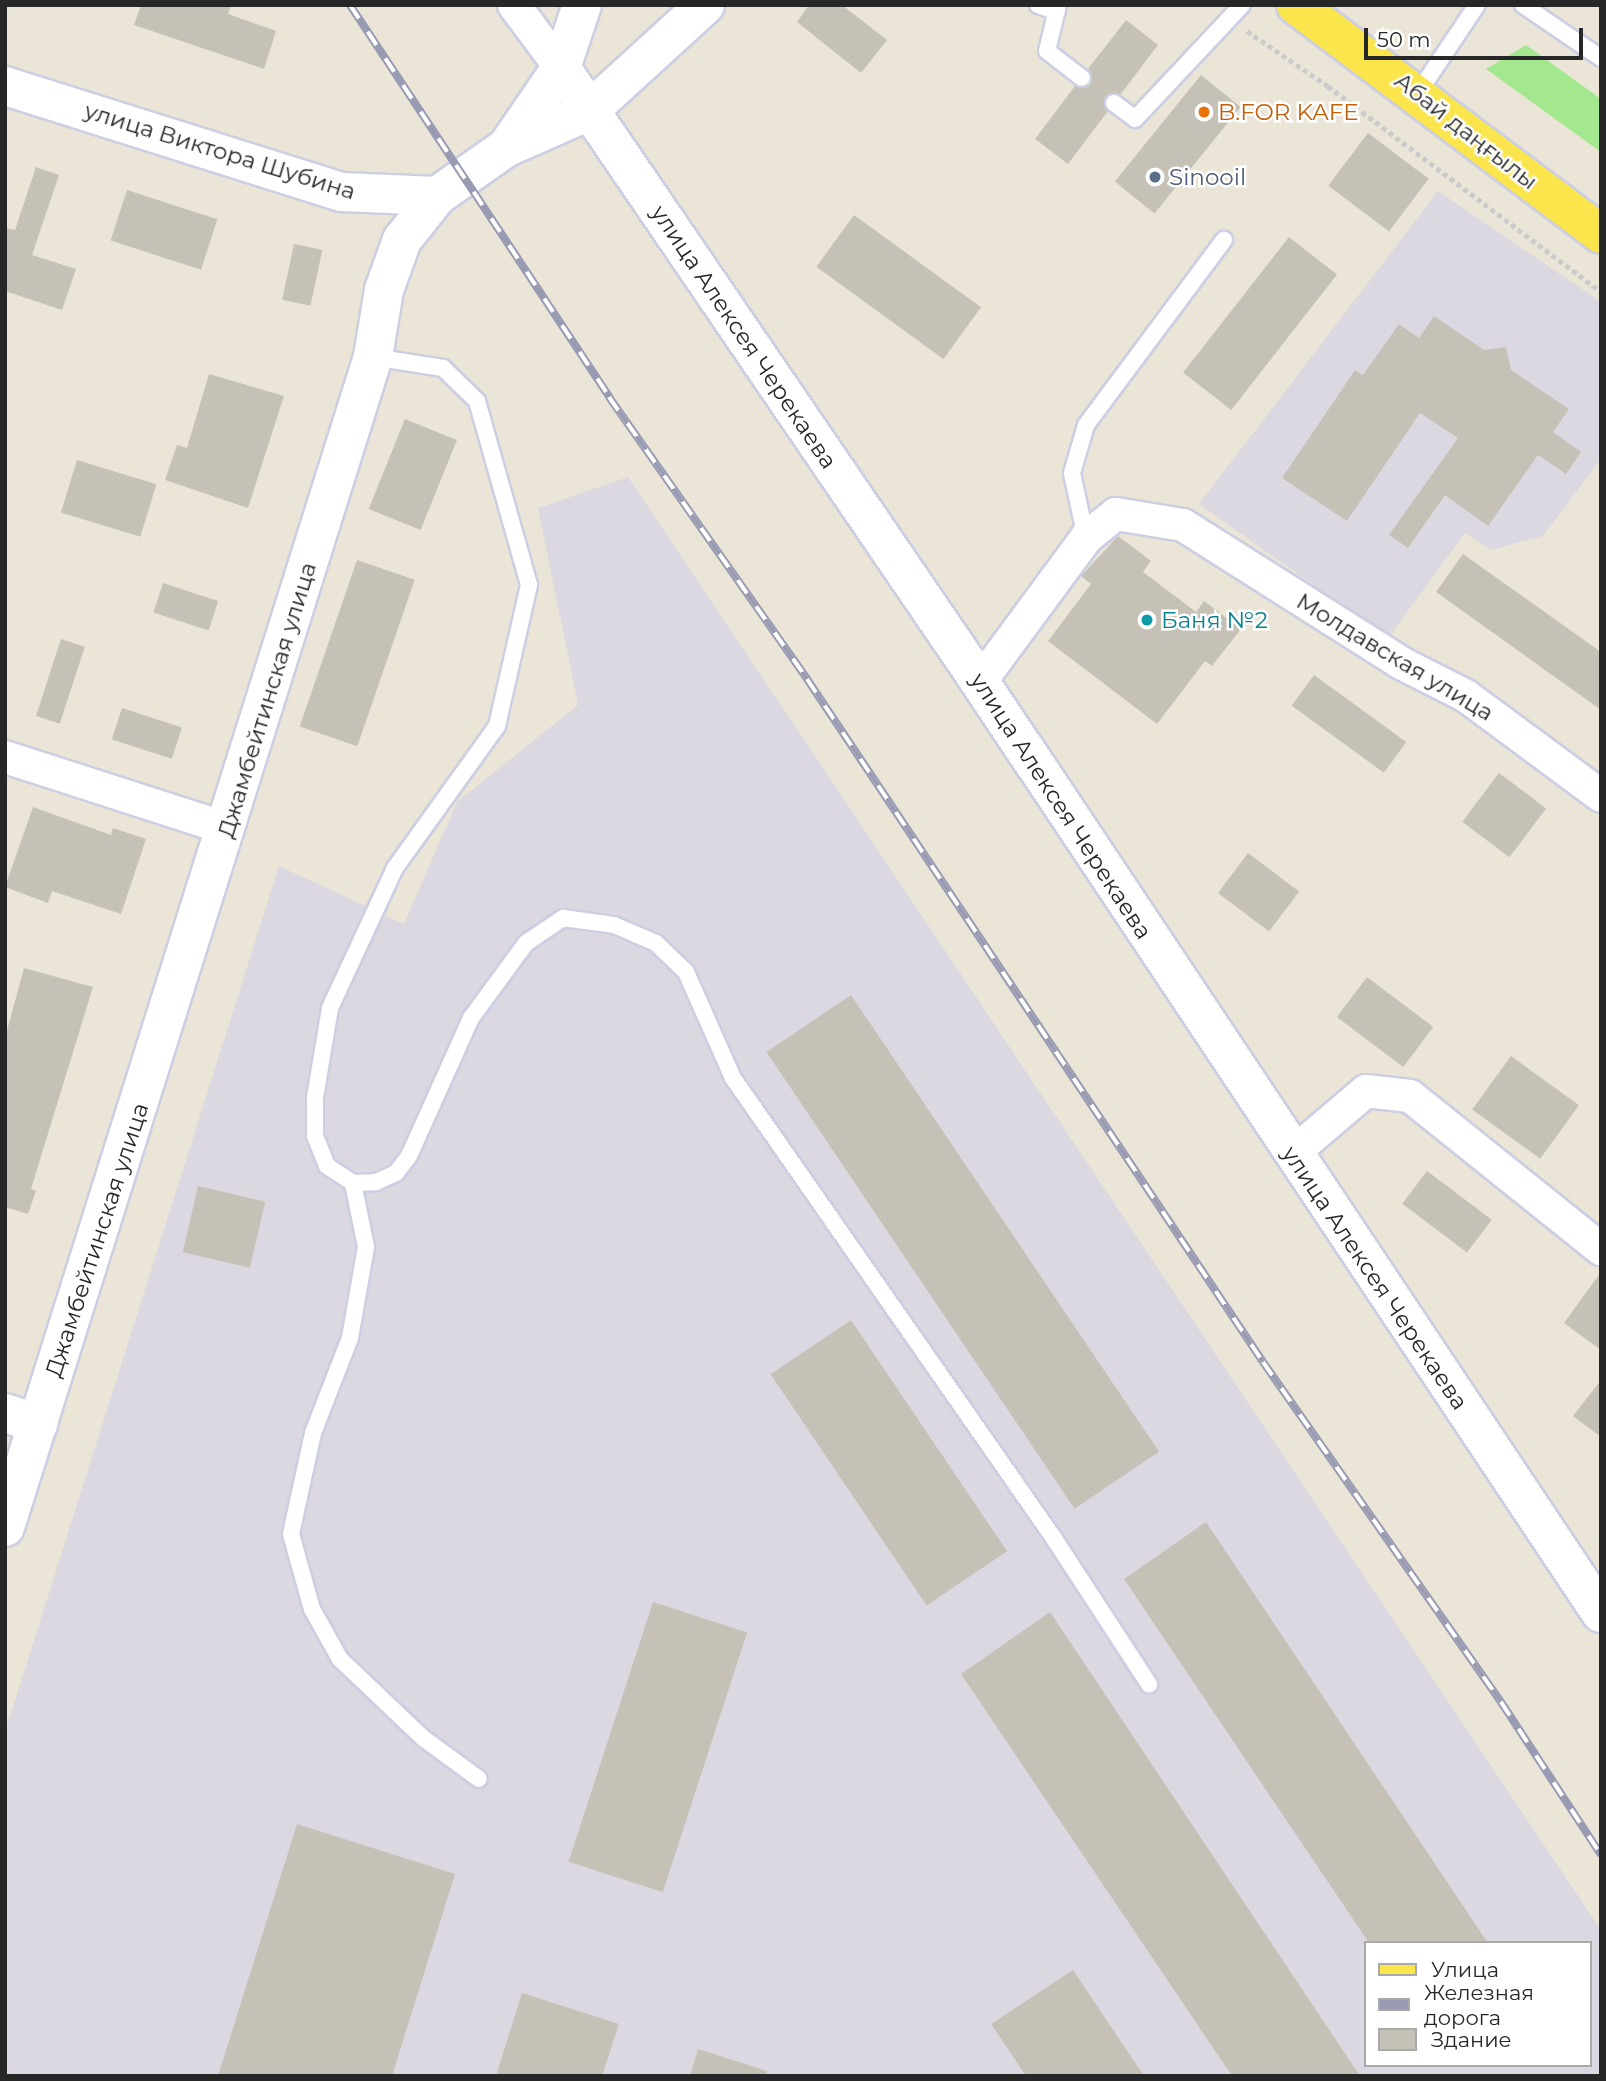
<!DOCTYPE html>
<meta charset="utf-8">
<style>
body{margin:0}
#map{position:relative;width:1606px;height:2081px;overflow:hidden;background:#ebe5d7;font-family:Montserrat,sans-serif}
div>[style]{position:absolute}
.industrial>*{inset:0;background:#dcd8e2}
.green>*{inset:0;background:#a3e78e}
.building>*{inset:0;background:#c6c1b7;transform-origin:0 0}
.path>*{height:4.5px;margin-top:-2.25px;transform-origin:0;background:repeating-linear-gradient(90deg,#cbcbcb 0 5px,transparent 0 8.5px)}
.roads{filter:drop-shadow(2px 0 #cccee2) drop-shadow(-2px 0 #cccee2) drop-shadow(0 2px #cccee2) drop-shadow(0 -2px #cccee2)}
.service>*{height:16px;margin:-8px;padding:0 8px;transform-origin:8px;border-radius:8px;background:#fff}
.minor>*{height:32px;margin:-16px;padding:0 16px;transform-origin:16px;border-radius:16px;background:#fff}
.tertiary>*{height:38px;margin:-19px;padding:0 19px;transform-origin:19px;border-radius:19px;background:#fff}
.primary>*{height:38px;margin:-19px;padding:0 19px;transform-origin:19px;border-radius:19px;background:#fbe54c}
.rail>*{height:8px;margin-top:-4px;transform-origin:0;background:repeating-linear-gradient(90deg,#fff 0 16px,#999bb3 0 32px);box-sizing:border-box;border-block:2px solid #999bb3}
.dots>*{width:19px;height:19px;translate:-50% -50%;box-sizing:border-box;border:4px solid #fff;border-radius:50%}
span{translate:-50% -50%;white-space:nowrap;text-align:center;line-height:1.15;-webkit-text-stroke:5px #fff;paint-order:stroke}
.food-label{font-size:23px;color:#c56008}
.left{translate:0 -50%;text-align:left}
.street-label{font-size:23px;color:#272727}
.service-label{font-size:23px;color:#4e5e75}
.culture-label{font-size:23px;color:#0d838f}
.frame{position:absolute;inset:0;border:7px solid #272727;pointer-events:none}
.legend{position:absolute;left:1364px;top:1941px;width:228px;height:126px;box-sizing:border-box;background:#fff;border:2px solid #a9a9a9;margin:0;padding:9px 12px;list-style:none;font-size:21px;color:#272727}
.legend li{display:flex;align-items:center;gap:14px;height:35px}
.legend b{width:35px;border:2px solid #a9a9a9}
.scale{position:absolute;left:1364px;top:28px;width:219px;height:32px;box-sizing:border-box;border:4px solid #272727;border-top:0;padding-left:9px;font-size:21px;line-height:24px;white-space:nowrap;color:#272727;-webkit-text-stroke:5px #fff;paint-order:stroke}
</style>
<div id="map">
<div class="industrial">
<i style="clip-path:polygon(1438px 191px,1601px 302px,1601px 459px,1543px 536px,1491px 550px,1465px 533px,1388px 638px,1199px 504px)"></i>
<i style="clip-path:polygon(evenodd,628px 477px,1601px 1930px,1601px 2076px,5px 2076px,5px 1732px,279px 866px,404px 924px,457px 802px,578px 705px,538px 508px,628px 477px,1366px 1943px,1590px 1943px,1590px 2065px,1366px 2065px,1366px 1943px)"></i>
</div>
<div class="green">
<i style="clip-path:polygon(1526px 45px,1601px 99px,1601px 152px,1486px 69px)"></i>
</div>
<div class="building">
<i style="clip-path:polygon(141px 5px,231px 5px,228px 14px,276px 31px,264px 69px,134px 25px)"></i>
<i style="clip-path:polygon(809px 5px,842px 5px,887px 40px,861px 73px,797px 22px)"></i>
<i style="clip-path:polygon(1126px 20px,1158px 45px,1120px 95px,1106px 96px,1108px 111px,1068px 164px,1035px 139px,1075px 86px,1091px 84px,1088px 69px)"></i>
<i style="left:1201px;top:75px;width:51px;height:137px;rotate:39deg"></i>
<i style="left:1368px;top:133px;width:76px;height:66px;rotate:37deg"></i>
<i style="clip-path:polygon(36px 167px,59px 175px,32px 255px,76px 269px,62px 310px,5px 291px,5px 228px,15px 230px)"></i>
<i style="left:127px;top:190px;width:95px;height:53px;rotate:18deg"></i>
<i style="left:854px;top:215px;width:157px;height:64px;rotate:36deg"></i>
<i style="left:1289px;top:237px;width:61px;height:172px;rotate:38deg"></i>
<i style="left:294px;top:244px;width:29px;height:57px;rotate:12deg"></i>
<i style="clip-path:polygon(1434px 316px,1484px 350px,1506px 347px,1511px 370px,1569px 409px,1553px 432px,1581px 452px,1566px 474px,1538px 455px,1488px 526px,1445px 495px,1408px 548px,1389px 535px,1458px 438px,1420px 413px,1347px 521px,1282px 478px,1355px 370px,1363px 375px,1399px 324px,1419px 338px)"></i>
<i style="clip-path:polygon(209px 374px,284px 396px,248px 508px,165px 480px,177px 445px,187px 448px)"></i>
<i style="left:405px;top:419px;width:56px;height:97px;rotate:22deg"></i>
<i style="left:77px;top:460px;width:83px;height:55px;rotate:17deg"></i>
<i style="clip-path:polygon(1118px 536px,1151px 561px,1143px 572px,1196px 612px,1204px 601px,1241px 629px,1212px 666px,1205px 661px,1157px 724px,1048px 641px,1091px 584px,1081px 576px)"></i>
<i style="clip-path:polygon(1463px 554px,1601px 652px,1601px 710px,1436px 592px)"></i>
<i style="left:357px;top:560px;width:61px;height:176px;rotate:19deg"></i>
<i style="left:163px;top:583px;width:58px;height:31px;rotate:18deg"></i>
<i style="left:61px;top:639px;width:25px;height:81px;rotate:18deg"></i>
<i style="left:1314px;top:675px;width:114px;height:38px;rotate:36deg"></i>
<i style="left:122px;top:708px;width:63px;height:33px;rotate:18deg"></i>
<i style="left:1499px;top:773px;width:59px;height:61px;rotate:37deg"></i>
<i style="clip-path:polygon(33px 807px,111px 835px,113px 828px,146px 839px,121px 914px,52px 891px,48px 903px,5px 887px)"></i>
<i style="left:1248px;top:853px;width:64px;height:50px;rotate:37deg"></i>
<i style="clip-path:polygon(24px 968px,93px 987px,31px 1189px,36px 1191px,28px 1214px,5px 1207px,5px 1038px)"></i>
<i style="left:1367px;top:977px;width:83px;height:50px;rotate:37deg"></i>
<i style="left:851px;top:995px;width:551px;height:102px;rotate:56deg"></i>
<i style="left:1511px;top:1056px;width:84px;height:66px;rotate:36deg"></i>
<i style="left:1427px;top:1171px;width:81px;height:41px;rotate:37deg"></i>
<i style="left:198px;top:1186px;width:69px;height:68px;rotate:13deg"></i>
<i style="clip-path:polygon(1601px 1272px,1601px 1350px,1564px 1323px)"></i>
<i style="left:851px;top:1320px;width:279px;height:97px;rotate:56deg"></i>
<i style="clip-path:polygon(1601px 1380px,1601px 1437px,1573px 1416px)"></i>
<i style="clip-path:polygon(1206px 1522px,1488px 1943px,1369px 1943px,1124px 1579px)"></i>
<i style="left:653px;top:1602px;width:99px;height:273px;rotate:18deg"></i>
<i style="clip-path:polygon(1050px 1612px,1360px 2076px,1232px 2076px,961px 1674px)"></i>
<i style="clip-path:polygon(297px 1824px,455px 1874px,392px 2076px,218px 2076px)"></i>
<i style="clip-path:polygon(1073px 1970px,1144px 2076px,1026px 2076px,991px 2024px)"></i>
<i style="clip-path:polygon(522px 1993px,619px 2024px,602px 2076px,496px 2076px)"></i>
<i style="clip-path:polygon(698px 2049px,767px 2071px,766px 2076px,690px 2076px)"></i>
</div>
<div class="path">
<i style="left:1247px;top:31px;width:98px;rotate:34.2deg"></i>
<i style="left:1328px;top:86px;width:342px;rotate:37deg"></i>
</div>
<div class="roads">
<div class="service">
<i style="left:1038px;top:5px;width:20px;rotate:20deg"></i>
<i style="left:1058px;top:5px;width:47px;rotate:103.4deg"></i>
<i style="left:1047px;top:51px;width:44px;rotate:37.6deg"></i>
<i style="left:1523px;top:5px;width:94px;rotate:34.2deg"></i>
<i style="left:1418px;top:93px;width:106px;rotate:-56.2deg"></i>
<i style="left:1114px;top:103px;width:26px;rotate:37deg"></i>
<i style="left:1135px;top:119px;width:156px;rotate:-46.8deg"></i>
<i style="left:373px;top:357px;width:71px;rotate:8.9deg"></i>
<i style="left:443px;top:368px;width:47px;rotate:44.1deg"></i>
<i style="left:477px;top:401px;width:191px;rotate:74.2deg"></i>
<i style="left:529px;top:585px;width:145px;rotate:102.8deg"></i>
<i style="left:497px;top:726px;width:175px;rotate:125.7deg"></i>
<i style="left:395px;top:868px;width:154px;rotate:114.9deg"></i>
<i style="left:330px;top:1008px;width:91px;rotate:99.5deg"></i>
<i style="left:315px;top:1098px;width:38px;rotate:90deg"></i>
<i style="left:315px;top:1136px;width:32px;rotate:68deg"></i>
<i style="left:327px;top:1166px;width:31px;rotate:33deg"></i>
<i style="left:353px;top:1183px;width:23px;rotate:-2deg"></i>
<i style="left:376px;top:1182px;width:22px;rotate:-24deg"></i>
<i style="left:396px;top:1173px;width:21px;rotate:-53deg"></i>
<i style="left:409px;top:1156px;width:151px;rotate:-65.8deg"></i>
<i style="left:471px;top:1018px;width:93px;rotate:-53.7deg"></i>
<i style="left:526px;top:943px;width:45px;rotate:-34deg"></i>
<i style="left:563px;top:918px;width:51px;rotate:7.8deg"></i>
<i style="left:614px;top:925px;width:46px;rotate:23.2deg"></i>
<i style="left:656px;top:943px;width:42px;rotate:44deg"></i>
<i style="left:686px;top:972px;width:116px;rotate:66.1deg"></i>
<i style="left:733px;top:1078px;width:560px;rotate:55.12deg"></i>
<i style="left:1053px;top:1537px;width:176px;rotate:56.9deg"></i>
<i style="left:1086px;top:538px;width:66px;rotate:-102.2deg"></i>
<i style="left:1072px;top:473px;width:50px;rotate:-73.7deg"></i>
<i style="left:1086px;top:425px;width:231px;rotate:-53.3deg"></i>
<i style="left:353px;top:1183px;width:65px;rotate:78.5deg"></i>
<i style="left:366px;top:1247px;width:92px;rotate:100deg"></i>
<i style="left:350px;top:1338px;width:102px;rotate:111.3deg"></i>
<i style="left:313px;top:1433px;width:103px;rotate:102.3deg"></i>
<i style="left:291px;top:1534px;width:78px;rotate:74.4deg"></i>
<i style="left:312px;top:1609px;width:57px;rotate:60.8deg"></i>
<i style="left:340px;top:1659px;width:115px;rotate:43.6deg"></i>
<i style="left:423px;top:1738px;width:69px;rotate:36.2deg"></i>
</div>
<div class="minor">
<i style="left:514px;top:5px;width:79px;rotate:53.3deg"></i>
<i style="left:980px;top:682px;width:179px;rotate:-53.6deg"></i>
<i style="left:1086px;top:538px;width:38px;rotate:-39deg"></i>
<i style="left:1116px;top:514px;width:68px;rotate:9.3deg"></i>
<i style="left:1183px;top:525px;width:258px;rotate:32.3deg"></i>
<i style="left:1401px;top:663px;width:73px;rotate:26.9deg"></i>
<i style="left:1466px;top:696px;width:168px;rotate:36.5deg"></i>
<i style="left:5px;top:757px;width:234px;rotate:17.9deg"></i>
<i style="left:1292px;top:1154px;width:97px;rotate:-40.4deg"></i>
<i style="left:1366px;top:1091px;width:44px;rotate:6.5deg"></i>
<i style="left:1410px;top:1096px;width:245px;rotate:38.7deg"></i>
</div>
<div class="tertiary">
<i style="left:561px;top:68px;width:743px;rotate:55.69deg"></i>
<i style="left:980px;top:682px;width:1119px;rotate:56.3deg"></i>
<i style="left:5px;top:86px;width:353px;rotate:17.5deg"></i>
<i style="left:342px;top:192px;width:95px;rotate:2.4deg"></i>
<i style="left:507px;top:147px;width:96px;rotate:-55.6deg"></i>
<i style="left:561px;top:68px;width:66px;rotate:-71.6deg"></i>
<i style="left:5px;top:1413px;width:35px;rotate:18deg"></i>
<i style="left:5px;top:1527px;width:1227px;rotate:-72.54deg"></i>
<i style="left:373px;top:357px;width:68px;rotate:-80.7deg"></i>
<i style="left:384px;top:290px;width:53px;rotate:-70.2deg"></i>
<i style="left:402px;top:240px;width:56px;rotate:-51.5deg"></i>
<i style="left:437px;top:196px;width:85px;rotate:-35deg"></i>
<i style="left:507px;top:147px;width:90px;rotate:-23.7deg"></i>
<i style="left:589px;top:111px;width:157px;rotate:-42.4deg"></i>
</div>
<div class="primary">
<i style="left:1296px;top:5px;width:381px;rotate:36.9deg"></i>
</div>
</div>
<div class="rail">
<i style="left:350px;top:5px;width:470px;rotate:56.5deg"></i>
<i style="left:609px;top:397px;width:345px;rotate:54.9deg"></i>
<i style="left:807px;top:679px;width:821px;rotate:56.27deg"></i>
<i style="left:1263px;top:1362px;width:415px;rotate:55deg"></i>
<i style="left:1501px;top:1702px;width:183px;rotate:56.8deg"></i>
</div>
<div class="dots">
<i style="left:1204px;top:112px;background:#e8710a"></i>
<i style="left:1155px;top:177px;background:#5c6f8a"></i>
<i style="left:1147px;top:620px;background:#0f9aa8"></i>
</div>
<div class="food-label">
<span class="left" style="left:1218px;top:112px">B.FOR KAFE</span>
</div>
<div class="street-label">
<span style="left:1466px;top:131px;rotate:38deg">Абай даңғылы</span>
<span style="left:220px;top:151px;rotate:17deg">улица Виктора Шубина</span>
<span style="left:744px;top:337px;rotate:56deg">улица Алексея Черекаева</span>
<span style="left:1395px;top:657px;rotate:31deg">Молдавская улица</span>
<span style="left:267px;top:700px;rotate:-73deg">Джамбейтинская улица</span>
<span style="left:1061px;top:806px;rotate:57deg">улица Алексея Черекаева</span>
<span style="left:97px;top:1240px;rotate:-72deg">Джамбейтинская улица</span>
<span style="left:1375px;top:1278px;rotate:56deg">улица Алексея Черекаева</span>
</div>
<div class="service-label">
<span class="left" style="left:1169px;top:177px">Sinooil</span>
</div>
<div class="culture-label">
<span class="left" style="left:1161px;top:620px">Баня №2</span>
</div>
<div class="frame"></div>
<ul class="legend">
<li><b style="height:9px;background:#fbe54c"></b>Улица</li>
<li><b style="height:9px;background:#999bb3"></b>Железная дорога</li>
<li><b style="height:19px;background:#c6c1b7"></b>Здание</li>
</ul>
<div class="scale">50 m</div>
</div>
